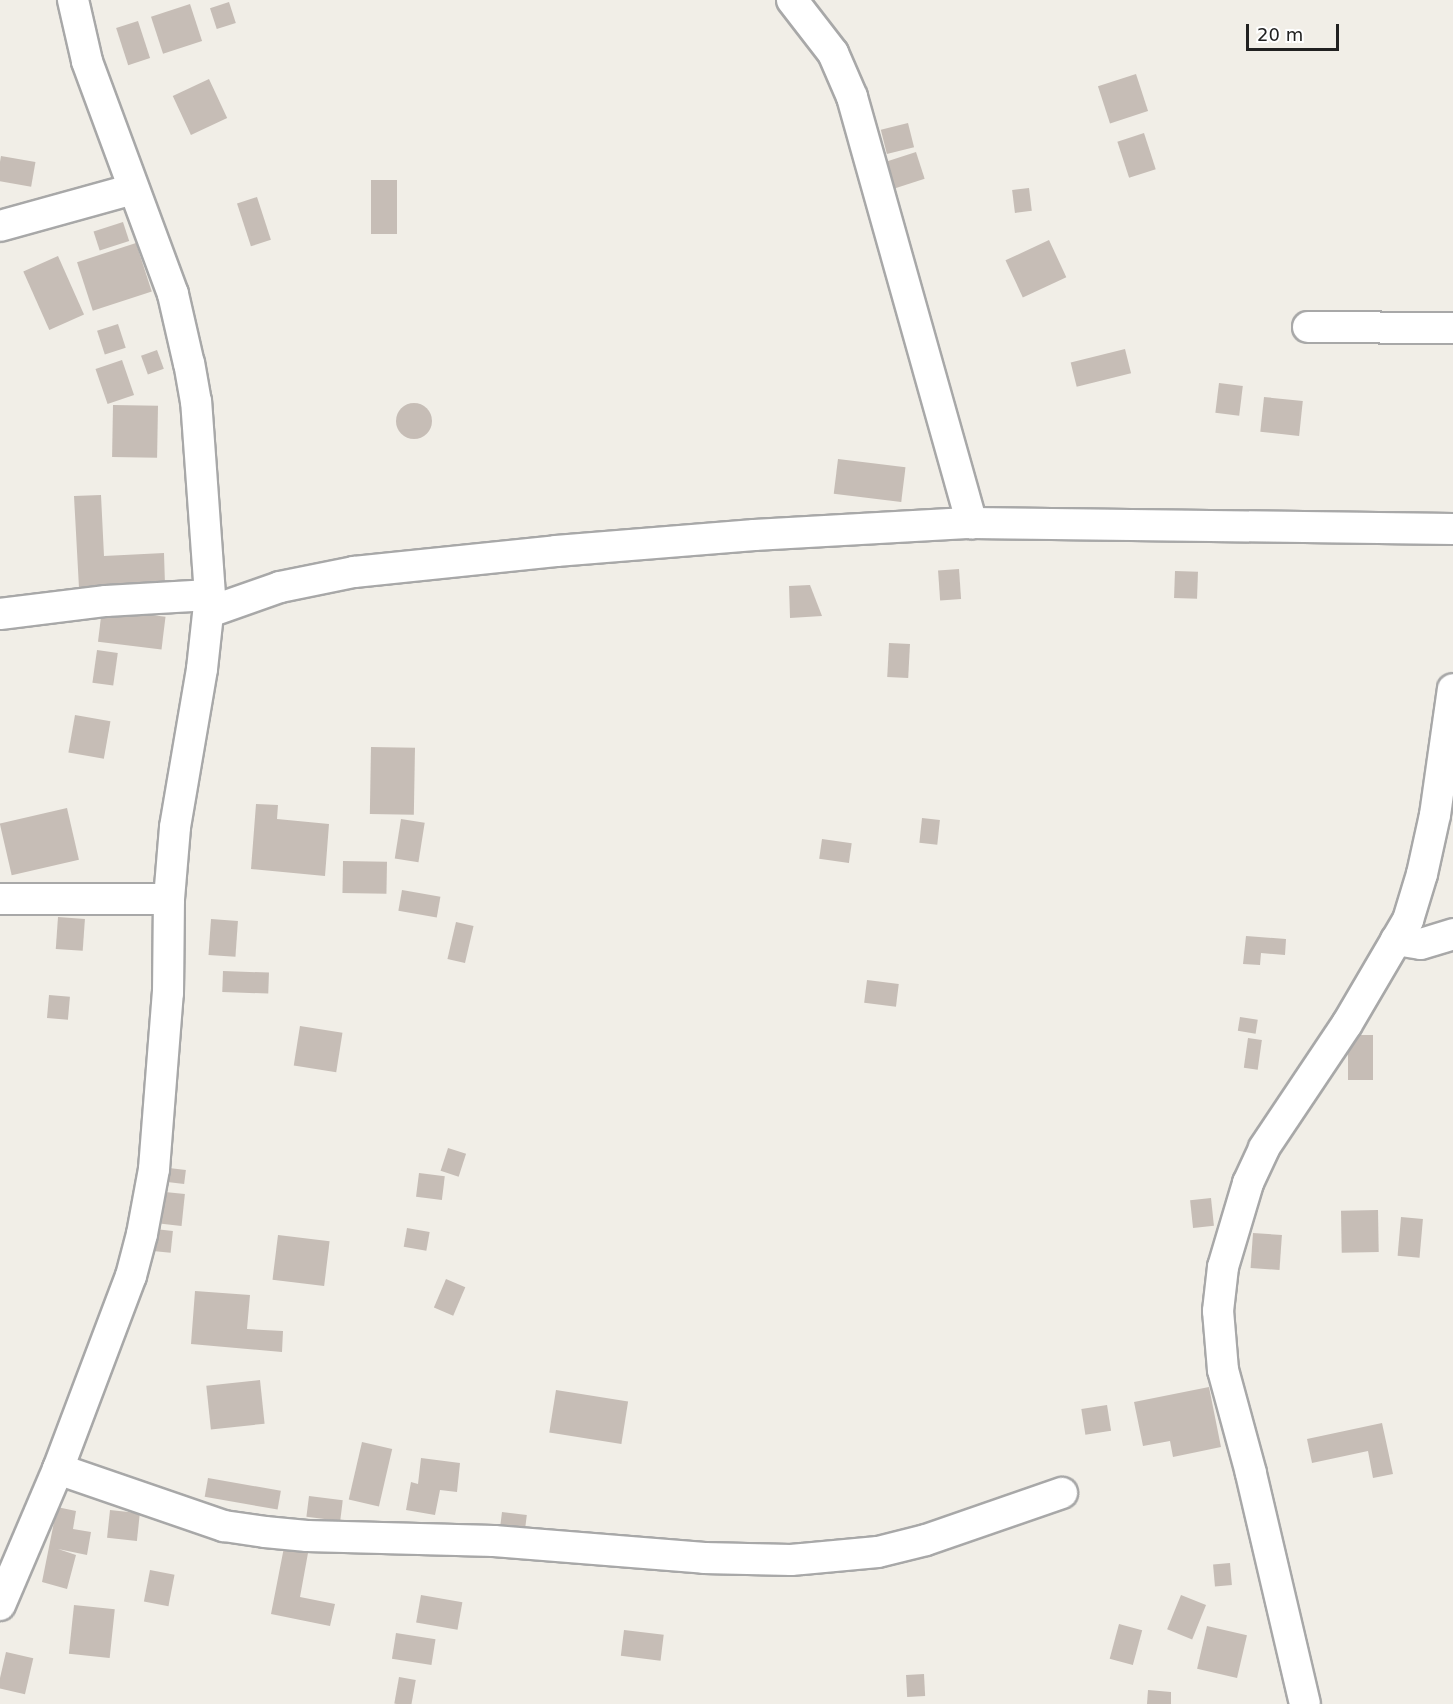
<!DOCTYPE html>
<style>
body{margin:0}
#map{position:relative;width:1453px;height:1704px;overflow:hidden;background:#f1eee7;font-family:"DejaVu Sans",sans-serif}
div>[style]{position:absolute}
.building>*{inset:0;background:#c6bdb6;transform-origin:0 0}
.round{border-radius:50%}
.roads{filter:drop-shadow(2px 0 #a8a8a8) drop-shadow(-2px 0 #a8a8a8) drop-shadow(0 2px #a8a8a8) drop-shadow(0 -2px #a8a8a8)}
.minor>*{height:30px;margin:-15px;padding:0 15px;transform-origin:15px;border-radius:15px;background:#fff}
span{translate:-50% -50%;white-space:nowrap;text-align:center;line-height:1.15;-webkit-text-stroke:4.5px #fff;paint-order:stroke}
.scale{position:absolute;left:1246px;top:24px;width:93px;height:27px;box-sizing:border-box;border:3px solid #212121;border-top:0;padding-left:8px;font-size:18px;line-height:21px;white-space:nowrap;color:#212121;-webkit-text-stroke:4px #fff;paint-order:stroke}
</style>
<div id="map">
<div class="building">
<i style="left:229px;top:2px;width:22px;height:20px;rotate:72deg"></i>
<i style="left:190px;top:4px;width:39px;height:41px;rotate:72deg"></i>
<i style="left:138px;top:21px;width:39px;height:23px;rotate:72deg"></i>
<i style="left:1136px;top:74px;width:39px;height:40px;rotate:72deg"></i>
<i style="left:209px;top:79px;width:43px;height:40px;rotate:65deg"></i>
<i style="left:908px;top:123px;width:25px;height:28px;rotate:76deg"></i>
<i style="left:1144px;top:133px;width:38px;height:28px;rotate:72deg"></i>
<i style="left:916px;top:152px;width:28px;height:39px;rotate:72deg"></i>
<i style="left:1px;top:156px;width:35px;height:25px;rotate:10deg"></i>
<i style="left:371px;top:180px;width:26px;height:54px"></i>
<i style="left:1029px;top:188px;width:23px;height:17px;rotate:83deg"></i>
<i style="left:257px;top:197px;width:45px;height:21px;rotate:72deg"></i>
<i style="left:123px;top:222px;width:20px;height:31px;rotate:72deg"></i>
<i style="left:1049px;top:240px;width:41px;height:48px;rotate:65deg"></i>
<i style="left:136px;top:243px;width:51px;height:62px;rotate:72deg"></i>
<i style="left:58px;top:256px;width:64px;height:38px;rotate:66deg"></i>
<i style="left:118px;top:324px;width:25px;height:22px;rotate:72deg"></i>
<i style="left:1125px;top:349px;width:25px;height:56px;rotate:76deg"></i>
<i style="left:157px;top:350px;width:20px;height:17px;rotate:70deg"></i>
<i style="left:122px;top:360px;width:37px;height:28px;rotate:71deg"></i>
<i style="left:1219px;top:383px;width:24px;height:30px;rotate:7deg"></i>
<i style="left:1264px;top:397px;width:39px;height:35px;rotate:6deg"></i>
<i class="round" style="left:396px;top:403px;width:36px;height:36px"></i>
<i style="left:113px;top:405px;width:45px;height:52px;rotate:1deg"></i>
<i style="left:838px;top:459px;width:68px;height:35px;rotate:7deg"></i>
<i style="clip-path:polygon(101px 495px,104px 556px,164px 553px,165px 585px,79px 588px,74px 496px)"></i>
<i style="left:959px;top:569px;width:30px;height:21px;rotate:86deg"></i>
<i style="left:1175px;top:571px;width:23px;height:27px;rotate:2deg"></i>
<i style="clip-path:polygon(810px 585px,822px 616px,790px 618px,789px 586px)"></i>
<i style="left:102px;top:609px;width:64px;height:33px;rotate:7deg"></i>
<i style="left:889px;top:643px;width:21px;height:34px;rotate:3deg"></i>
<i style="left:97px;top:650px;width:21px;height:33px;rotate:8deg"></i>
<i style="left:75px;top:715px;width:36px;height:38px;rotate:10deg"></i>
<i style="left:371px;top:747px;width:44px;height:67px;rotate:1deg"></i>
<i style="clip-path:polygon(256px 804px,278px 805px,277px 819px,329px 824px,325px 876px,251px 869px)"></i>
<i style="left:67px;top:808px;width:53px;height:69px;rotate:77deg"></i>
<i style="left:922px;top:818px;width:18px;height:25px;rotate:6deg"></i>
<i style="left:401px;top:819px;width:24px;height:40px;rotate:9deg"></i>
<i style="left:822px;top:839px;width:30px;height:20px;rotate:8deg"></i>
<i style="left:343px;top:861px;width:44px;height:32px;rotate:1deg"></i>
<i style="left:402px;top:890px;width:39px;height:21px;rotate:10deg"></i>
<i style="left:58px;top:917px;width:27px;height:32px;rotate:4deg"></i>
<i style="left:211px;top:919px;width:27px;height:36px;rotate:4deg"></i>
<i style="left:456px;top:922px;width:18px;height:38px;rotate:13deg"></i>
<i style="clip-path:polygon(1246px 936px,1286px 939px,1285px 955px,1261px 953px,1260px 965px,1243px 964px)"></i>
<i style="left:223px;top:971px;width:46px;height:21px;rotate:2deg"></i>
<i style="left:867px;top:980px;width:32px;height:23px;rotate:7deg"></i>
<i style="left:49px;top:995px;width:21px;height:23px;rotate:5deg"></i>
<i style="left:1240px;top:1017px;width:18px;height:14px;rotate:9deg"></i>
<i style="left:300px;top:1026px;width:43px;height:40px;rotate:9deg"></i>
<i style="left:1348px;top:1035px;width:25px;height:45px"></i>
<i style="left:1248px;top:1038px;width:14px;height:30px;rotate:8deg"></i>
<i style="left:448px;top:1148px;width:19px;height:24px;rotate:18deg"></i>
<i style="left:169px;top:1168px;width:17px;height:14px;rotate:7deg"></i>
<i style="left:419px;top:1173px;width:26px;height:24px;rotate:7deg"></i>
<i style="left:165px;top:1192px;width:20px;height:32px;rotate:6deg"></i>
<i style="left:1211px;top:1198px;width:28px;height:21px;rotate:84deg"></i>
<i style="left:1378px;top:1210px;width:42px;height:37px;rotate:89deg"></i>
<i style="left:1401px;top:1217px;width:22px;height:39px;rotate:5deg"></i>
<i style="left:407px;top:1228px;width:23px;height:19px;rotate:10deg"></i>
<i style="left:155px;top:1229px;width:18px;height:22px;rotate:6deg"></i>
<i style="left:1253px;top:1233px;width:29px;height:35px;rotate:4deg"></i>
<i style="left:278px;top:1235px;width:52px;height:45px;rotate:7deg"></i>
<i style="left:446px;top:1279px;width:21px;height:31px;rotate:23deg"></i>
<i style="clip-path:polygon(195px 1291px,250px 1295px,247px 1329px,283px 1331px,282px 1352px,191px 1344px)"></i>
<i style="left:260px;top:1380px;width:44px;height:54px;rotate:84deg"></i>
<i style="clip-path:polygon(1209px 1387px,1221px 1447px,1173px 1457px,1170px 1441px,1143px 1446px,1134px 1402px)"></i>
<i style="left:556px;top:1390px;width:73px;height:43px;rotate:9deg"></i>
<i style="left:1107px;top:1405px;width:26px;height:26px;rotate:81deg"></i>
<i style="clip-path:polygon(1382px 1423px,1393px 1474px,1373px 1478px,1368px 1451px,1312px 1463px,1307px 1439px)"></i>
<i style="left:362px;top:1442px;width:31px;height:59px;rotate:13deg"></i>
<i style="clip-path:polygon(421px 1458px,460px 1463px,457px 1492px,440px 1490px,435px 1515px,406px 1510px,411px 1482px,418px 1484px)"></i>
<i style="left:208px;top:1478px;width:74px;height:19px;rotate:10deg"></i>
<i style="left:309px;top:1496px;width:34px;height:21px;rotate:7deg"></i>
<i style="clip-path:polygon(57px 1507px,76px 1511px,73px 1529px,91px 1532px,87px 1555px,58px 1549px,76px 1555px,67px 1589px,42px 1582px)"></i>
<i style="left:110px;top:1510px;width:30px;height:28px;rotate:6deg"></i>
<i style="left:502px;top:1512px;width:25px;height:20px;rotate:7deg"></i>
<i style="clip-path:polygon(286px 1537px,310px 1542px,300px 1597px,335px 1604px,330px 1626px,271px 1614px)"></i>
<i style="left:1230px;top:1563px;width:22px;height:17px;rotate:85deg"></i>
<i style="left:150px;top:1570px;width:25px;height:32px;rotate:11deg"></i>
<i style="left:421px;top:1595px;width:42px;height:28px;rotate:10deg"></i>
<i style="left:1181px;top:1595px;width:27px;height:37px;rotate:22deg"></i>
<i style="left:74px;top:1605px;width:41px;height:49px;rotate:6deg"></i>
<i style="left:1119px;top:1624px;width:24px;height:36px;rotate:15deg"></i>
<i style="left:1207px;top:1626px;width:41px;height:44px;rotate:13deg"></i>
<i style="left:624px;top:1630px;width:40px;height:26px;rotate:7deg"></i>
<i style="left:396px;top:1633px;width:40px;height:26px;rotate:9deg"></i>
<i style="left:6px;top:1652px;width:28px;height:37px;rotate:13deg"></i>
<i style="left:924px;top:1674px;width:22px;height:18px;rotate:87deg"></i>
<i style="left:399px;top:1677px;width:17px;height:27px;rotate:10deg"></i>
<i style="clip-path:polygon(1148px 1690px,1171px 1692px,1171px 1704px,1147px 1704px)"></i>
</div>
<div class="roads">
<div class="minor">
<i style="left:792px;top:0;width:67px;rotate:52.3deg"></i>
<i style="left:833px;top:53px;width:48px;rotate:66.6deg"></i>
<i style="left:852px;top:97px;width:443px;rotate:74.3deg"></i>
<i style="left:0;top:226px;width:138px;rotate:-15.5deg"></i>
<i style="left:1308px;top:327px;width:145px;rotate:0.4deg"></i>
<i style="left:209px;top:612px;width:75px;rotate:-19.4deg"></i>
<i style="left:280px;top:587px;width:76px;rotate:-11.5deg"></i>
<i style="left:354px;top:572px;width:203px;rotate:-5.9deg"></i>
<i style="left:556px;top:551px;width:199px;rotate:-4.6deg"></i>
<i style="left:754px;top:535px;width:218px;rotate:-3.2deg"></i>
<i style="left:972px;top:523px;width:481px;rotate:0.7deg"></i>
<i style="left:0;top:614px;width:107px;rotate:-7deg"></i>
<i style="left:106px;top:601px;width:104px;rotate:-3.3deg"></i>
<i style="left:0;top:899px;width:169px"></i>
<i style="left:1396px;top:940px;width:25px;rotate:9deg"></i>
<i style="left:1421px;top:944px;width:34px;rotate:-17deg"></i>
<i style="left:58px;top:1469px;width:176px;rotate:19deg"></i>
<i style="left:224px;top:1526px;width:41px;rotate:8.3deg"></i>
<i style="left:265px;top:1532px;width:42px;rotate:5.4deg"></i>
<i style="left:307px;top:1536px;width:187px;rotate:1.5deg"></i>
<i style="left:494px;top:1541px;width:211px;rotate:4.6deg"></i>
<i style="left:704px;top:1558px;width:87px;rotate:1.3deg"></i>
<i style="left:791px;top:1560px;width:87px;rotate:-5.3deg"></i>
<i style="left:878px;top:1552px;width:49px;rotate:-14deg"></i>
<i style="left:926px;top:1540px;width:144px;rotate:-19.1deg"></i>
<i style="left:0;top:1605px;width:148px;rotate:-66.9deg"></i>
<i style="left:58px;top:1469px;width:206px;rotate:-69.3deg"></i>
<i style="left:131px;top:1276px;width:43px;rotate:-75.3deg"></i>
<i style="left:142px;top:1234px;width:66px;rotate:-79.5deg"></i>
<i style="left:154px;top:1169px;width:177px;rotate:-85.5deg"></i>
<i style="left:168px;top:993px;width:94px;rotate:-89.4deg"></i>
<i style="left:169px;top:899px;width:72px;rotate:-85.2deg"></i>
<i style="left:175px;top:827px;width:160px;rotate:-80.3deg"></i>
<i style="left:202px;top:669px;width:74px;rotate:-83.8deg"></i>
<i style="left:210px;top:595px;width:194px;rotate:-94.1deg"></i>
<i style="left:196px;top:402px;width:39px;rotate:-100deg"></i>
<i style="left:189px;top:364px;width:72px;rotate:-102.9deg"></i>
<i style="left:173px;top:294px;width:248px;rotate:-110.3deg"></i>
<i style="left:87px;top:61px;width:63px;rotate:-102.9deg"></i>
<i style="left:1305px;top:1704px;width:237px;rotate:-103.2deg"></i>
<i style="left:1251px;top:1473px;width:107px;rotate:-105.2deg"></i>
<i style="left:1223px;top:1370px;width:59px;rotate:-94.8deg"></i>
<i style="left:1218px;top:1311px;width:44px;rotate:-83.5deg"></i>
<i style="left:1223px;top:1267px;width:88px;rotate:-73.4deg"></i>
<i style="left:1248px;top:1183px;width:38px;rotate:-65deg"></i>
<i style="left:1264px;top:1148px;width:149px;rotate:-56.2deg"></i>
<i style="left:1347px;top:1024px;width:121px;rotate:-59.6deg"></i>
<i style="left:1408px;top:920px;width:48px;rotate:-73.1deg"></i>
<i style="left:1422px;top:874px;width:60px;rotate:-77.6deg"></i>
<i style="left:1435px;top:815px;width:127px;rotate:-81.9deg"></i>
</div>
</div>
<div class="scale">20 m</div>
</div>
